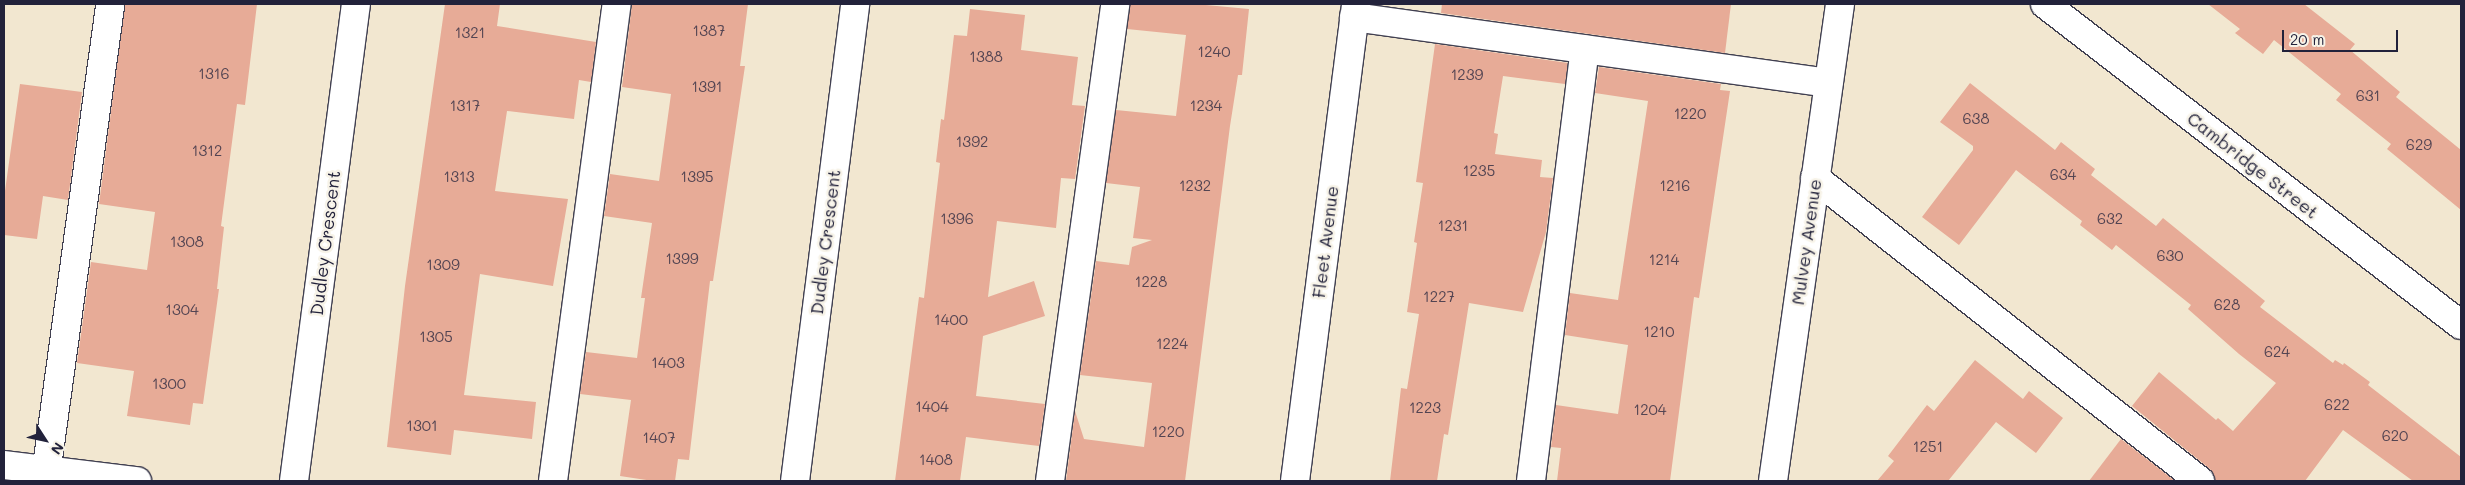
<!DOCTYPE html>
<style>
body{margin:0}
#map{position:relative;width:2465px;height:485px;overflow:hidden;background:#f2e7d0;font-family:Mali,sans-serif}
div>[style]{position:absolute}
.building>*{inset:0;background:#e7ab97}
.roads{filter:drop-shadow(1px 0 #414051) drop-shadow(-1px 0 #414051) drop-shadow(0 1px #414051) drop-shadow(0 -1px #414051)}
.minor>*{height:28px;margin:-14px;padding:0 14px;transform-origin:14px;border-radius:14px;background:#fff}
span{translate:-50% -50%;white-space:nowrap;text-align:center;line-height:1.15;-webkit-text-stroke:5px #f7f3e8;paint-order:stroke}
.number-label{font-size:15px;color:#534452}
.number-label span{-webkit-text-stroke-width:0}
.street-label{font-size:18px;color:#22223b}
.frame{position:absolute;inset:0;border:5px solid #22223b;pointer-events:none}
.north{position:absolute;left:20px;top:415px;width:50px;height:50px;-webkit-text-stroke:4px #f7f3e8;paint-order:stroke;rotate:125deg;font-size:14px;font-weight:700;line-height:20px;text-align:center;color:#22223b}
.north::after{content:'';display:block;margin:auto;width:18px;height:22px;background:#22223b;clip-path:polygon(50% 0,100% 100%,50% 72%,0 100%)}
.scale{position:absolute;left:2282px;top:30px;width:116px;height:22px;box-sizing:border-box;border:2px solid #22223b;border-top:0;padding-left:6px;font-size:15px;line-height:18px;white-space:nowrap;color:#22223b;-webkit-text-stroke:4px #f7f3e8;paint-order:stroke}
</style>
<div id="map">
<div class="building">
<i style="clip-path:polygon(125px 4px,257px 4px,245px 105px,237px 104px,221px 226px,224px 227px,217px 289px,219px 289px,203px 404px,193px 403px,190px 425px,127px 416px,134px 371px,77px 363px,91px 262px,147px 270px,155px 212px,99px 204px)"></i>
<i style="clip-path:polygon(445px 4px,500px 4px,497px 26px,596px 42px,591px 82px,579px 80px,574px 119px,507px 111px,495px 191px,568px 199px,553px 286px,480px 274px,464px 395px,536px 402px,532px 439px,454px 430px,451px 455px,387px 447px,405px 286px)"></i>
<i style="clip-path:polygon(632px 4px,748px 4px,740px 66px,745px 66px,713px 281px,710px 281px,689px 460px,678px 459px,675px 481px,653px 481px,620px 476px,631px 400px,580px 394px,586px 352px,637px 358px,645px 298px,641px 298px,652px 223px,604px 216px,610px 174px,659px 181px,671px 94px,622px 87px)"></i>
<i style="clip-path:polygon(1130px 4px,1195px 4px,1249px 9px,1242px 75px,1238px 75px,1230px 126px,1185px 481px,1066px 481px,1075px 411px,1084px 439px,1144px 447px,1152px 383px,1080px 375px,1096px 261px,1129px 265px,1132px 247px,1152px 240px,1133px 238px,1140px 187px,1106px 183px,1116px 110px,1176px 116px,1186px 35px,1127px 29px)"></i>
<i style="clip-path:polygon(1442px 4px,1731px 4px,1725px 53px,1441px 13px)"></i>
<i style="clip-path:polygon(2208px 4px,2304px 4px,2355px 44px,2350px 50px,2400px 92px,2396px 97px,2461px 150px,2461px 210px,2387px 149px,2391px 144px,2336px 100px,2341px 94px,2274px 40px,2263px 54px,2235px 33px,2240px 29px)"></i>
<i style="clip-path:polygon(970px 9px,1025px 15px,1021px 50px,1078px 57px,1072px 105px,1085px 106px,1075px 179px,1061px 178px,1056px 228px,997px 221px,988px 297px,1034px 281px,1045px 316px,983px 336px,976px 396px,1045px 404px,1039px 446px,966px 437px,960px 481px,895px 481px,919px 297px,924px 298px,940px 163px,936px 162px,941px 119px,944px 120px,954px 35px,967px 36px)"></i>
<i style="clip-path:polygon(1435px 44px,1568px 63px,1565px 84px,1503px 76px,1494px 133px,1498px 134px,1495px 154px,1542px 160px,1540px 177px,1553px 178px,1546px 232px,1523px 312px,1469px 303px,1448px 435px,1444px 434px,1437px 481px,1390px 481px,1401px 388px,1407px 389px,1419px 314px,1407px 312px,1417px 243px,1414px 242px,1423px 183px,1416px 182px)"></i>
<i style="clip-path:polygon(1599px 67px,1721px 84px,1720px 90px,1730px 91px,1699px 298px,1694px 297px,1670px 481px,1557px 481px,1561px 448px,1551px 447px,1556px 405px,1618px 414px,1628px 345px,1565px 335px,1570px 293px,1618px 300px,1648px 101px,1595px 93px)"></i>
<i style="clip-path:polygon(1970px 83px,2055px 150px,2061px 142px,2095px 169px,2091px 175px,2156px 226px,2163px 218px,2265px 301px,2260px 307px,2333px 363px,2335px 360px,2343px 365px,2344px 363px,2370px 382px,2368px 385px,2461px 457px,2461px 481px,2413px 481px,2343px 430px,2305px 481px,2215px 481px,2210px 469px,2132px 406px,2159px 372px,2216px 420px,2218px 418px,2233px 431px,2276px 383px,2239px 354px,2188px 309px,2191px 305px,2116px 245px,2112px 250px,2080px 225px,2082px 221px,2016px 170px,1959px 245px,1922px 217px,1973px 150px,1973px 146px,1940px 122px)"></i>
<i style="clip-path:polygon(20px 84px,82px 92px,68px 200px,43px 196px,37px 239px,4px 235px,4px 198px)"></i>
<i style="clip-path:polygon(1975px 360px,2023px 399px,2029px 391px,2063px 418px,2036px 453px,1996px 422px,1948px 481px,1877px 481px,1894px 461px,1888px 456px,1927px 405px,1934px 411px)"></i>
<i style="clip-path:polygon(2121px 439px,2175px 481px,2089px 481px)"></i>
</div>
<div class="roads">
<div class="minor">
<i style="left:2045px;top:4px;width:525px;rotate:37.66deg"></i>
<i style="left:1354px;top:17px;width:479px;rotate:7.9deg"></i>
<i style="left:1815px;top:178px;width:490px;rotate:38.2deg"></i>
<i style="left:4px;top:465px;width:134px;rotate:6.9deg"></i>
<i style="left:45px;top:481px;width:481px;rotate:-82.2deg"></i>
<i style="left:294px;top:481px;width:481px;rotate:-82.6deg"></i>
<i style="left:553px;top:481px;width:481px;rotate:-82.4deg"></i>
<i style="left:795px;top:481px;width:481px;rotate:-82.8deg"></i>
<i style="left:1050px;top:481px;width:481px;rotate:-82.2deg"></i>
<i style="left:1295px;top:481px;width:481px;rotate:-82.7deg"></i>
<i style="left:1531px;top:481px;width:435px;rotate:-82.9deg"></i>
<i style="left:1773px;top:481px;width:482px;rotate:-82deg"></i>
</div>
</div>
<div class="number-label">
<span style="left:709px;top:31px">1387</span>
<span style="left:470px;top:33px">1321</span>
<span style="left:1214px;top:52px">1240</span>
<span style="left:986px;top:57px">1388</span>
<span style="left:214px;top:74px">1316</span>
<span style="left:1467px;top:75px">1239</span>
<span style="left:707px;top:87px">1391</span>
<span style="left:2368px;top:96px">631</span>
<span style="left:465px;top:106px">1317</span>
<span style="left:1206px;top:106px">1234</span>
<span style="left:1690px;top:114px">1220</span>
<span style="left:1976px;top:119px">638</span>
<span style="left:972px;top:142px">1392</span>
<span style="left:2419px;top:145px">629</span>
<span style="left:207px;top:151px">1312</span>
<span style="left:1479px;top:171px">1235</span>
<span style="left:2063px;top:175px">634</span>
<span style="left:459px;top:177px">1313</span>
<span style="left:697px;top:177px">1395</span>
<span style="left:1195px;top:186px">1232</span>
<span style="left:1675px;top:186px">1216</span>
<span style="left:957px;top:219px">1396</span>
<span style="left:2110px;top:219px">632</span>
<span style="left:1453px;top:226px">1231</span>
<span style="left:187px;top:242px">1308</span>
<span style="left:2170px;top:256px">630</span>
<span style="left:682px;top:259px">1399</span>
<span style="left:1664px;top:260px">1214</span>
<span style="left:443px;top:265px">1309</span>
<span style="left:1151px;top:282px">1228</span>
<span style="left:1439px;top:297px">1227</span>
<span style="left:2227px;top:305px">628</span>
<span style="left:182px;top:310px">1304</span>
<span style="left:951px;top:320px">1400</span>
<span style="left:1659px;top:332px">1210</span>
<span style="left:436px;top:337px">1305</span>
<span style="left:1172px;top:344px">1224</span>
<span style="left:2277px;top:352px">624</span>
<span style="left:668px;top:363px">1403</span>
<span style="left:169px;top:384px">1300</span>
<span style="left:2337px;top:405px">622</span>
<span style="left:932px;top:407px">1404</span>
<span style="left:1425px;top:408px">1223</span>
<span style="left:1650px;top:410px">1204</span>
<span style="left:422px;top:426px">1301</span>
<span style="left:1168px;top:432px">1220</span>
<span style="left:2395px;top:436px">620</span>
<span style="left:659px;top:438px">1407</span>
<span style="left:1928px;top:447px">1251</span>
<span style="left:936px;top:460px">1408</span>
</div>
<div class="street-label">
<span style="left:2253px;top:165px;rotate:38deg">Cambridge Street</span>
<span style="left:825px;top:242px;rotate:-83deg">Dudley Crescent</span>
<span style="left:1325px;top:242px;rotate:-83deg">Fleet Avenue</span>
<span style="left:1806px;top:242px;rotate:-82deg">Mulvey Avenue</span>
<span style="left:325px;top:243px;rotate:-83deg">Dudley Crescent</span>
</div>
<div class="frame"></div>
<div class="north">N</div>
<div class="scale">20 m</div>
</div>
